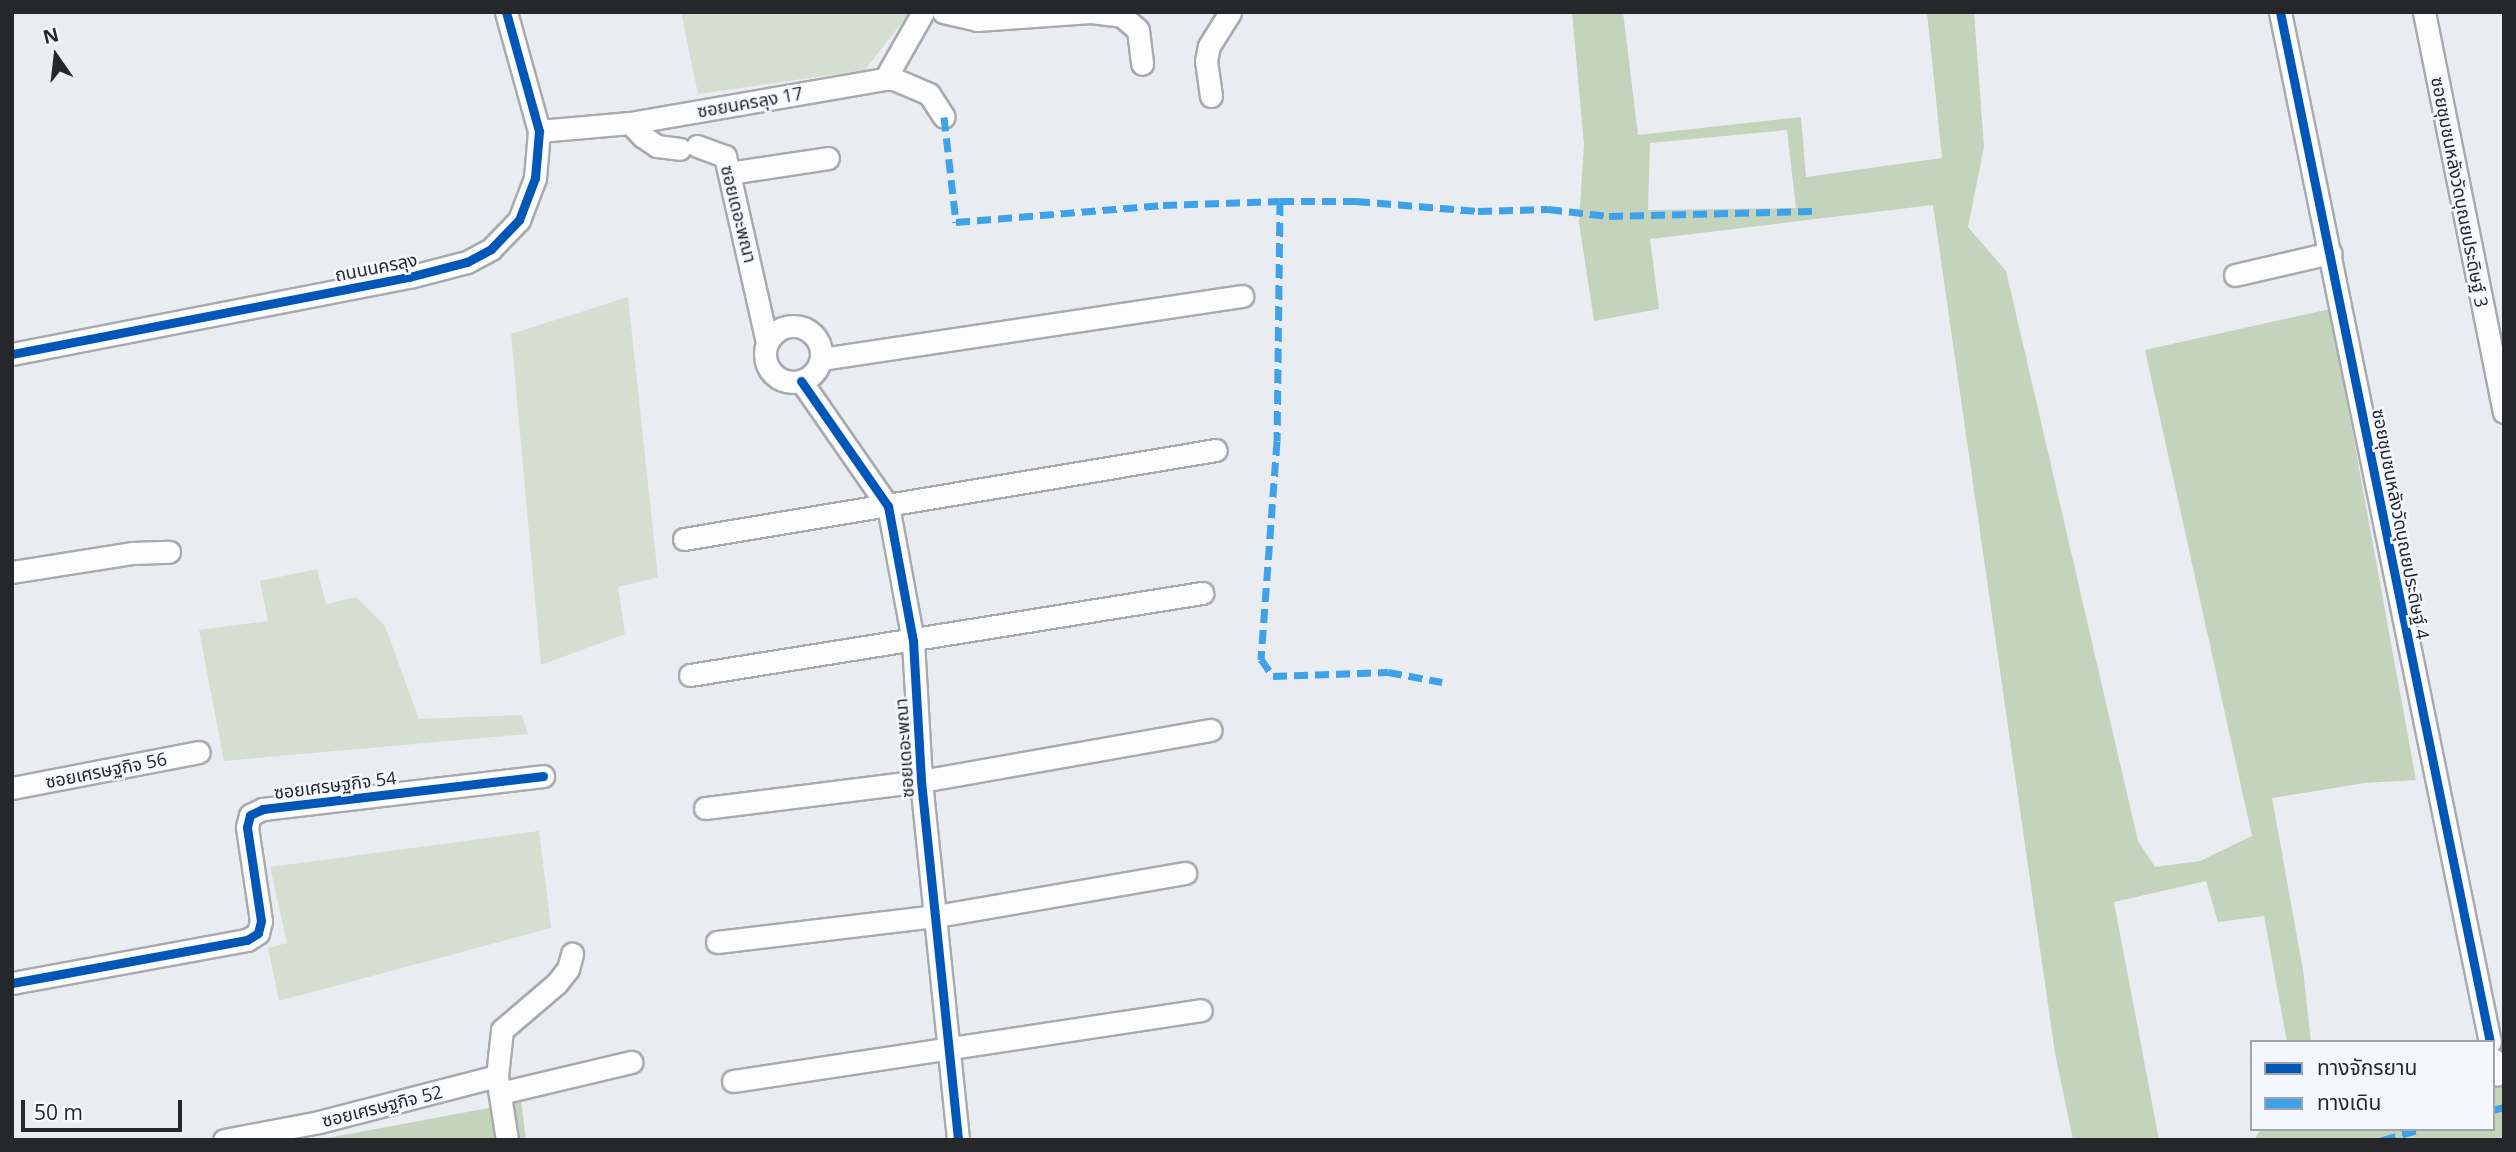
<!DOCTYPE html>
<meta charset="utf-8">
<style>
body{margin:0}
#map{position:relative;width:2516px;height:1152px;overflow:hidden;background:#e9ecf0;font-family:"Open Sans","Noto Sans Thai",sans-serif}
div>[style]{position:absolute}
.green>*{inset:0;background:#d5dfd1}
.forest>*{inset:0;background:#c4d3bc}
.roads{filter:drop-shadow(2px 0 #a8aaad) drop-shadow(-2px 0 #a8aaad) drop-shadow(0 2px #a8aaad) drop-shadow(0 -2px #a8aaad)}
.minor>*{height:21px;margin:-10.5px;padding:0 10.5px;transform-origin:10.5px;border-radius:10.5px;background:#fcfcfd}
.minor>.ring{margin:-10.5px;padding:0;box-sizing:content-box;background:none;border:21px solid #fcfcfd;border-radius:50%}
.quiet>*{height:7px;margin-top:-3.5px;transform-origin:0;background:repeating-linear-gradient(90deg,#3ea2eb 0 14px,transparent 0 21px)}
.cycleway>*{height:9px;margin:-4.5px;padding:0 4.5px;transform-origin:4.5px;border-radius:4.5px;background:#0057b8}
span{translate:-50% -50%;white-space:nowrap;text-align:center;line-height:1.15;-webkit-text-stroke:5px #f4f8fe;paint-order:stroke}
.street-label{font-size:18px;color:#25272a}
.frame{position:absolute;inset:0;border:14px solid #25272a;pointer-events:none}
.legend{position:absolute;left:2250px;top:1040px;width:245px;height:91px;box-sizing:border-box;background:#f4f8fe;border:2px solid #a1a4a9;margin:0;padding:9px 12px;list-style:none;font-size:21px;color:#25272a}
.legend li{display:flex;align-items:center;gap:14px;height:35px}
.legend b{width:35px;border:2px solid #a1a4a9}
.north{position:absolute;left:21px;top:21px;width:70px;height:70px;-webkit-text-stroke:5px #f4f8fe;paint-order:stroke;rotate:346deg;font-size:19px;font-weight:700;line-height:28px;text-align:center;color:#25272a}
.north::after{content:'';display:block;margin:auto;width:24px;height:32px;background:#25272a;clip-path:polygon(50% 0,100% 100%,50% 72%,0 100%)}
.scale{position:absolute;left:21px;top:1100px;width:161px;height:32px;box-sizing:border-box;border:4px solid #25272a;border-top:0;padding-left:9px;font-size:21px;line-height:24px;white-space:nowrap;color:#25272a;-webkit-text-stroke:5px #f4f8fe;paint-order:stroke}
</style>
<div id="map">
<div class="green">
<i style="clip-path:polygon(681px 12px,910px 12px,865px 70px,698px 94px)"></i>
<i style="clip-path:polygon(628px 297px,658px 577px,618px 587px,625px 634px,541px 665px,511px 334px)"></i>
<i style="clip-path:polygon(317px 569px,326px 604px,356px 597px,385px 626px,419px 719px,522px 715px,528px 734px,224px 761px,199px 630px,268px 621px,260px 581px)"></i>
<i style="clip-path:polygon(539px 831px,551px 928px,279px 1001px,268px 948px,287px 943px,270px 867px)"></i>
</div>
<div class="forest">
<i style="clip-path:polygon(evenodd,1572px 12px,1623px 12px,1638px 135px,1801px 117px,1806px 177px,1942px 158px,1927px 12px,1974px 12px,1984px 147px,1968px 227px,2006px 271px,2138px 841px,2155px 867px,2200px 861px,2252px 836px,2145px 350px,2330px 309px,2416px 780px,2365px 783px,2272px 798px,2303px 970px,2311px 1042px,2287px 1042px,2264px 916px,2218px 922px,2206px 881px,2114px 902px,2159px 1140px,2073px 1140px,2055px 1053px,1933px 205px,1650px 239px,1659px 309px,1594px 321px,1579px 222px,1584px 145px,1572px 12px,1787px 130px,1796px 208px,1648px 210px,1650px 143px,1787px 130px)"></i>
<i style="clip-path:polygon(2504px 1084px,2504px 1140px,2254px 1140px,2261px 1129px,2493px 1129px,2493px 1086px)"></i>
<i style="clip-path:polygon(521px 1102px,526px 1140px,317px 1140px)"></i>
</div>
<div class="roads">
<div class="minor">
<i style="left:943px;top:12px;width:35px;rotate:13deg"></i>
<i style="left:977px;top:20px;width:114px;rotate:-4deg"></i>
<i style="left:1091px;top:12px;width:31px;rotate:7deg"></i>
<i style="left:1122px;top:16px;width:21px;rotate:41deg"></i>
<i style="left:1138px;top:30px;width:34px;rotate:83deg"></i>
<i style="left:2280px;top:12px;width:1051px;rotate:78.48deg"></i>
<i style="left:2424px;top:12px;width:408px;rotate:78.7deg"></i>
<i style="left:885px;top:79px;width:77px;rotate:-60.4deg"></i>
<i style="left:1211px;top:96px;width:35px;rotate:-98deg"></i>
<i style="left:1206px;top:61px;width:15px;rotate:-79deg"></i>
<i style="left:1209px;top:46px;width:40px;rotate:-58deg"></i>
<i style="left:630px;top:123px;width:18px;rotate:47deg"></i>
<i style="left:642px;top:136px;width:18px;rotate:34deg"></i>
<i style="left:657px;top:146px;width:23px;rotate:7deg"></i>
<i style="left:539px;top:131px;width:91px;rotate:-5deg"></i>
<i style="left:630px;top:123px;width:259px;rotate:-9.8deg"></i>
<i style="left:885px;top:79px;width:9px"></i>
<i style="left:894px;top:79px;width:38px;rotate:23deg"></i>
<i style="left:929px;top:94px;width:27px;rotate:57deg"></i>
<i style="left:697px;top:146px;width:30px;rotate:20deg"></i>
<i style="left:725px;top:156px;width:191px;rotate:77.3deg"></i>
<i style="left:729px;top:173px;width:100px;rotate:-8.6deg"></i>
<i style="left:2235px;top:275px;width:98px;rotate:-13deg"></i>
<i class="ring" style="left:765px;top:326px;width:35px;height:35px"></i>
<i style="left:12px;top:354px;width:404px;rotate:-11deg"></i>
<i style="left:409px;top:277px;width:60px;rotate:-14.5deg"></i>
<i style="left:467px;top:262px;width:27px;rotate:-28deg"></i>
<i style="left:491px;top:249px;width:40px;rotate:-46deg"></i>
<i style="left:519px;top:220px;width:45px;rotate:-69.1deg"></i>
<i style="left:535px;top:178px;width:47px;rotate:-85.1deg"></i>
<i style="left:539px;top:131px;width:123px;rotate:-105.5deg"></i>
<i style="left:821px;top:359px;width:426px;rotate:-8.5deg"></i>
<i style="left:801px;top:381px;width:152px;rotate:55.2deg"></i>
<i style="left:888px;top:506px;width:137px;rotate:79.5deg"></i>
<i style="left:913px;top:641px;width:140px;rotate:86.7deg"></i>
<i style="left:921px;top:781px;width:361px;rotate:84.1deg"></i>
<i style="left:684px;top:539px;width:539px;rotate:-9.5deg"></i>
<i style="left:12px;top:572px;width:121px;rotate:-9deg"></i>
<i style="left:132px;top:553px;width:37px;rotate:-2deg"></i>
<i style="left:690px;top:675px;width:519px;rotate:-9.1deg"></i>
<i style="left:12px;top:788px;width:190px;rotate:-10.9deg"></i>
<i style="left:705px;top:808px;width:218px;rotate:-7.1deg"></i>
<i style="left:921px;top:781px;width:294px;rotate:-10deg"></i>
<i style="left:717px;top:942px;width:221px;rotate:-6.8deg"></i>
<i style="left:936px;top:916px;width:253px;rotate:-9.8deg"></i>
<i style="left:12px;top:983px;width:239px;rotate:-10.4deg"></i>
<i style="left:247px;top:940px;width:13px;rotate:-32deg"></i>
<i style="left:258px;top:933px;width:12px;rotate:-76deg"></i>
<i style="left:261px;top:921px;width:95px;rotate:-98.5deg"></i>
<i style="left:247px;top:827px;width:12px;rotate:-76deg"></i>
<i style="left:250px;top:815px;width:14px;rotate:-25deg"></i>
<i style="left:263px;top:809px;width:282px;rotate:-6.7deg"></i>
<i style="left:2493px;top:1059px;width:16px;rotate:76deg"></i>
<i style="left:733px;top:1081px;width:473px;rotate:-8.6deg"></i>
<i style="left:500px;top:1093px;width:135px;rotate:-13.3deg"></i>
<i style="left:224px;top:1140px;width:97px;rotate:-10.7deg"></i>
<i style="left:319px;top:1122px;width:184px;rotate:-14.5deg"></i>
<i style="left:507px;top:1140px;width:65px;rotate:-98.9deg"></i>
<i style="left:497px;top:1076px;width:46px;rotate:-83.8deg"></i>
<i style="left:502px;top:1030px;width:72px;rotate:-40.5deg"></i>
<i style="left:557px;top:983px;width:18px;rotate:-52deg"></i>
<i style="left:568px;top:969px;width:16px;rotate:-75deg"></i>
</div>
</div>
<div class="quiet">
<i style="left:944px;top:117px;width:106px;rotate:83.5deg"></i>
<i style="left:956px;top:222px;width:208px;rotate:-4.7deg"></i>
<i style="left:1163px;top:205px;width:117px;rotate:-2deg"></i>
<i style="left:1280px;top:201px;width:76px"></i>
<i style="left:1356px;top:201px;width:122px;rotate:4.7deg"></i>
<i style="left:1478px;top:211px;width:70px;rotate:-1.6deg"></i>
<i style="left:1548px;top:209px;width:61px;rotate:6.5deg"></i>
<i style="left:1609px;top:216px;width:203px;rotate:-1.4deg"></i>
<i style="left:1280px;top:201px;width:240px;rotate:90.7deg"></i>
<i style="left:1277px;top:441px;width:219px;rotate:94.2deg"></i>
<i style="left:1261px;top:659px;width:21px;rotate:55deg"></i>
<i style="left:1273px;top:676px;width:115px;rotate:-2deg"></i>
<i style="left:1388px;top:672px;width:55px;rotate:10.5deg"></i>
<i style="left:2493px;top:1110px;width:11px;rotate:-15deg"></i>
<i style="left:2382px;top:1140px;width:41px;rotate:-15.8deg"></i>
</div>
<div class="cycleway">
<i style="left:2280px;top:12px;width:1051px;rotate:78.48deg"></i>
<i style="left:12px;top:354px;width:404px;rotate:-11deg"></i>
<i style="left:409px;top:277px;width:60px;rotate:-14.5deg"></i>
<i style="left:467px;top:262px;width:27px;rotate:-28deg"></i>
<i style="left:491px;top:249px;width:40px;rotate:-46deg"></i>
<i style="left:519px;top:220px;width:45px;rotate:-69.1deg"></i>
<i style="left:535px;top:178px;width:47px;rotate:-85.1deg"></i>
<i style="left:539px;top:131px;width:123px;rotate:-105.5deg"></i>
<i style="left:801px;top:381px;width:152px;rotate:55.2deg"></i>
<i style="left:888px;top:506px;width:137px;rotate:79.5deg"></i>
<i style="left:913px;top:641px;width:140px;rotate:86.7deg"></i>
<i style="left:921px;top:781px;width:361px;rotate:84.1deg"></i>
<i style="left:12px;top:983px;width:239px;rotate:-10.4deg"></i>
<i style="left:247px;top:940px;width:13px;rotate:-32deg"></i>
<i style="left:258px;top:933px;width:12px;rotate:-76deg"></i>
<i style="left:261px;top:921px;width:95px;rotate:-98.5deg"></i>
<i style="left:247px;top:827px;width:12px;rotate:-76deg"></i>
<i style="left:250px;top:815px;width:14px;rotate:-25deg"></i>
<i style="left:263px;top:809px;width:282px;rotate:-6.7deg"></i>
</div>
<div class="street-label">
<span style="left:750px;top:102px;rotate:-10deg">ซอยนครลุง 17</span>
<span style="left:2460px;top:192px;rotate:79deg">ซอยชุมชนหลังวัดบุณยประดิษฐ์ 3</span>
<span style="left:739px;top:214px;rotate:76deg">ซอยเดอะพณา</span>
<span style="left:376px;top:267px;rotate:-11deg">ถนนนครลุง</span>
<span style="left:2401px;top:524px;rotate:79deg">ซอยชุมชนหลังวัดบุณยประดิษฐ์ 4</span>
<span style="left:904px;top:748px;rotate:-94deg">ซอยเดอะพณา</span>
<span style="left:106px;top:770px;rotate:-11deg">ซอยเศรษฐกิจ 56</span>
<span style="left:335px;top:785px;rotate:-7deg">ซอยเศรษฐกิจ 54</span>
<span style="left:382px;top:1106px;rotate:-14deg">ซอยเศรษฐกิจ 52</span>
</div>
<div class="frame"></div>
<ul class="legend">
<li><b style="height:9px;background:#0057b8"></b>ทางจักรยาน</li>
<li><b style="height:9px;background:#3ea2eb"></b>ทางเดิน</li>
</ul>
<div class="north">N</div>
<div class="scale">50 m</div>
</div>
